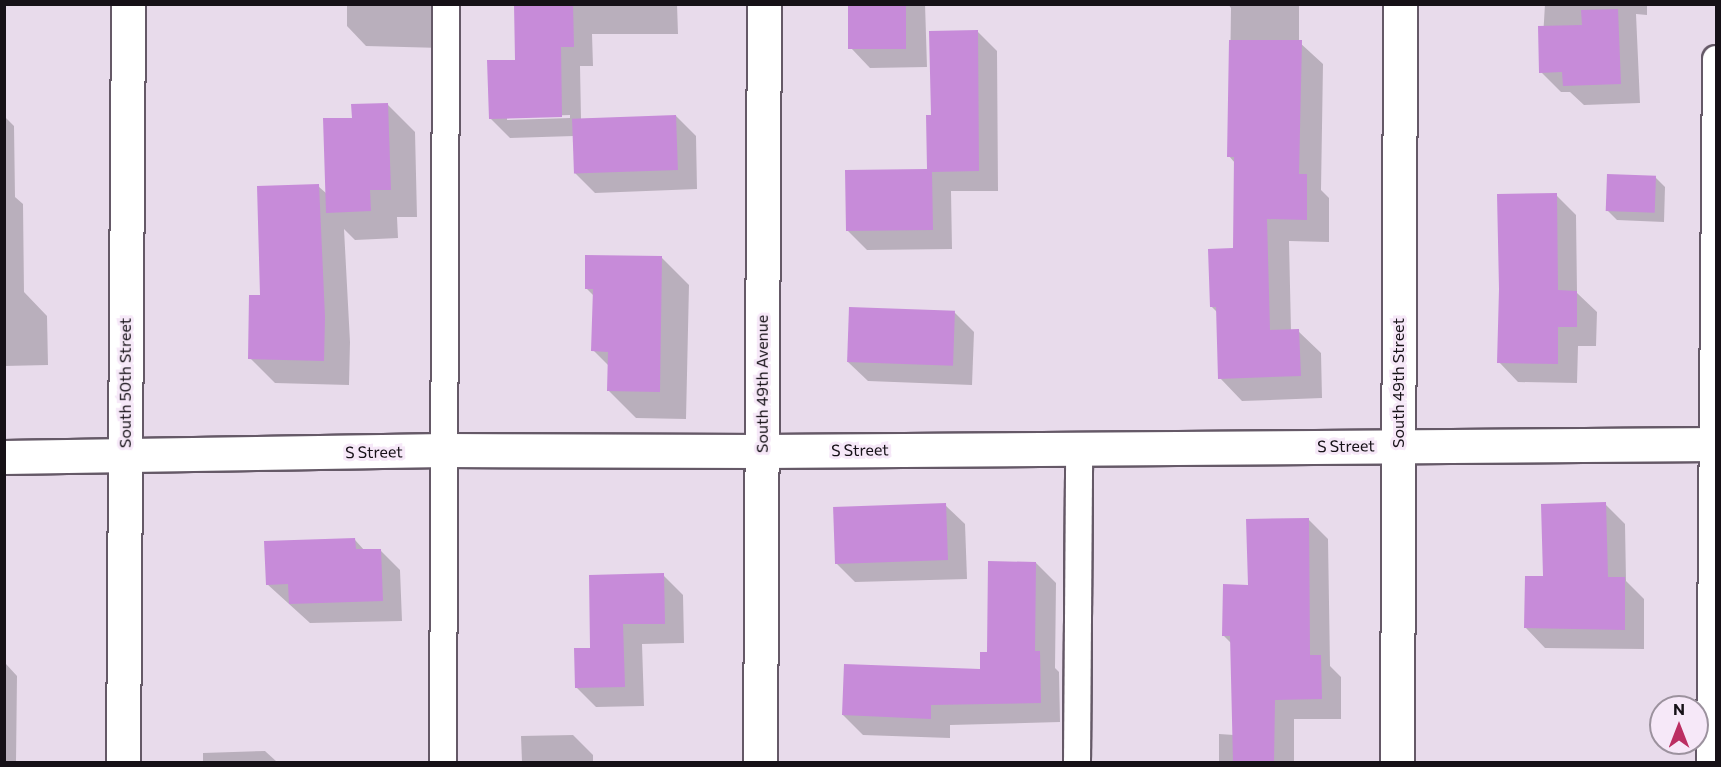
<!DOCTYPE html>
<style>
body{margin:0}
#map{position:relative;width:1721px;height:767px;overflow:hidden;background:#e8dbeb;font-family:Commissioner,sans-serif}
div>[style]{position:absolute}
.shadow>*{inset:0;background:#0003}
.building>*{inset:0;background:#c78bd9;transform-origin:0 0}
.roads{filter:drop-shadow(2px 0 #655967) drop-shadow(-2px 0 #655967) drop-shadow(0 2px #655967) drop-shadow(0 -2px #655967)}
.lane>*{height:26px;margin:-13px;padding:0 13px;transform-origin:13px;border-radius:13px;background:#fff}
.street>*{height:33px;margin:-16.5px;padding:0 16.5px;transform-origin:16.5px;border-radius:16.5px;background:#fff}
span{translate:-50% -50%;white-space:nowrap;text-align:center;line-height:1.15;-webkit-text-stroke:6px #f6e8f8;paint-order:stroke}
.street-label{font-size:16px;color:#161117}
.frame{position:absolute;inset:0;border:6px solid #161117;pointer-events:none}
.north{position:absolute;left:1649px;top:695px;width:60px;height:60px;box-sizing:border-box;background:#f6e8f8;border:2px solid #9c929e;border-radius:50%;rotate:0deg;font-size:16px;font-weight:700;line-height:24px;text-align:center;color:#161117}
.north::after{content:'';display:block;margin:auto;width:21px;height:27px;background:#bb2e62;clip-path:polygon(50% 0,100% 100%,50% 72%,0 100%)}
</style>
<div id="map">
<div class="shadow">
<i style="clip-path:polygon(347px 4px,443px 4px,442px 48px,366px 46px,347px 26px)"></i>
<i style="clip-path:polygon(evenodd,515px 4px,677px 4px,678px 34px,592px 34px,593px 66px,580px 66px,581px 119px,676px 116px,696px 136px,697px 189px,595px 193px,575px 173px,574px 136px,510px 138px,490px 118px,516px 61px,515px 4px,570px 115px,570px 118px,507px 120px,507px 117px,570px 115px)"></i>
<i style="clip-path:polygon(849px 4px,925px 4px,927px 67px,870px 68px,851px 48px)"></i>
<i style="clip-path:polygon(1228px 4px,1299px 4px,1299px 42px,1323px 64px,1321px 190px,1329px 198px,1329px 242px,1289px 241px,1291px 331px,1298px 331px,1321px 353px,1322px 398px,1242px 401px,1220px 378px,1218px 313px,1211px 306px,1234px 249px,1235px 163px,1229px 156px,1231px 8px)"></i>
<i style="clip-path:polygon(1545px 4px,1647px 4px,1647px 15px,1636px 14px,1640px 103px,1584px 105px,1570px 92px,1561px 92px,1541px 72px)"></i>
<i style="clip-path:polygon(977px 31px,997px 51px,998px 191px,951px 191px,952px 249px,867px 250px,847px 230px,929px 170px,932px 117px)"></i>
<i style="clip-path:polygon(388px 105px,415px 132px,417px 217px,397px 217px,398px 238px,355px 240px,344px 229px,350px 342px,349px 385px,275px 383px,250px 358px,261px 297px,318px 186px,327px 194px,353px 119px)"></i>
<i style="clip-path:polygon(4px 116px,14px 126px,15px 197px,23px 204px,24px 292px,47px 316px,48px 365px,4px 366px)"></i>
<i style="clip-path:polygon(1655px 177px,1665px 187px,1664px 222px,1617px 220px,1607px 210px)"></i>
<i style="clip-path:polygon(1556px 195px,1576px 215px,1577px 293px,1597px 312px,1596px 346px,1578px 346px,1577px 383px,1518px 382px,1499px 362px)"></i>
<i style="clip-path:polygon(662px 258px,689px 285px,686px 419px,636px 418px,608px 390px,609px 366px,593px 350px,594px 296px,586px 288px)"></i>
<i style="clip-path:polygon(954px 312px,974px 332px,972px 385px,868px 381px,848px 362px)"></i>
<i style="clip-path:polygon(1605px 504px,1625px 524px,1626px 581px,1644px 599px,1644px 649px,1545px 648px,1526px 628px,1544px 578px)"></i>
<i style="clip-path:polygon(945px 505px,965px 524px,967px 579px,855px 582px,835px 562px)"></i>
<i style="clip-path:polygon(1308px 519px,1328px 539px,1330px 666px,1341px 677px,1341px 719px,1294px 719px,1294px 762px,1219px 762px,1219px 734px,1234px 735px,1231px 643px,1224px 636px,1249px 586px)"></i>
<i style="clip-path:polygon(355px 540px,365px 551px,380px 550px,400px 570px,402px 621px,310px 623px,267px 584px)"></i>
<i style="clip-path:polygon(1036px 563px,1056px 583px,1055px 668px,1059px 672px,1060px 722px,950px 725px,950px 738px,863px 735px,843px 715px,982px 671px)"></i>
<i style="clip-path:polygon(663px 575px,683px 595px,684px 643px,642px 644px,644px 706px,596px 707px,576px 687px,592px 650px)"></i>
<i style="clip-path:polygon(4px 632px,6px 664px,17px 676px,16px 762px,4px 762px)"></i>
<i style="clip-path:polygon(573px 735px,593px 755px,593px 762px,522px 762px,521px 736px)"></i>
<i style="clip-path:polygon(265px 751px,277px 762px,203px 762px,203px 753px)"></i>
</div>
<div class="building">
<i style="clip-path:polygon(514px 4px,573px 4px,574px 47px,561px 47px,562px 117px,489px 119px,487px 60px,515px 60px)"></i>
<i style="left:848px;top:4px;width:58px;height:45px"></i>
<i style="clip-path:polygon(1618px 9px,1621px 84px,1563px 86px,1562px 72px,1539px 73px,1538px 26px,1582px 25px,1581px 10px)"></i>
<i style="clip-path:polygon(978px 30px,979px 171px,932px 172px,933px 230px,846px 231px,845px 170px,927px 169px,926px 115px,931px 115px,929px 31px)"></i>
<i style="clip-path:polygon(1229px 40px,1302px 40px,1299px 174px,1307px 174px,1307px 220px,1267px 219px,1270px 330px,1299px 329px,1301px 376px,1218px 379px,1216px 307px,1210px 307px,1208px 249px,1233px 248px,1234px 157px,1227px 157px)"></i>
<i style="clip-path:polygon(388px 103px,391px 190px,370px 190px,371px 211px,326px 213px,323px 118px,352px 118px,351px 104px)"></i>
<i style="left:676px;top:115px;width:55px;height:104px;rotate:88deg"></i>
<i style="left:1607px;top:174px;width:49px;height:37px;rotate:2deg"></i>
<i style="clip-path:polygon(319px 184px,325px 317px,324px 361px,248px 359px,249px 295px,260px 295px,257px 186px)"></i>
<i style="clip-path:polygon(1557px 193px,1558px 290px,1577px 291px,1577px 327px,1558px 327px,1558px 364px,1497px 363px,1499px 289px,1497px 194px)"></i>
<i style="clip-path:polygon(585px 255px,662px 256px,660px 392px,607px 391px,608px 352px,591px 351px,593px 289px,585px 289px)"></i>
<i style="left:849px;top:307px;width:106px;height:55px;rotate:2deg"></i>
<i style="clip-path:polygon(1606px 502px,1608px 577px,1625px 577px,1625px 630px,1524px 628px,1525px 576px,1543px 576px,1541px 504px)"></i>
<i style="left:946px;top:503px;width:57px;height:113px;rotate:88deg"></i>
<i style="clip-path:polygon(1309px 518px,1310px 655px,1321px 655px,1322px 699px,1275px 700px,1274px 762px,1233px 762px,1230px 636px,1222px 636px,1223px 584px,1248px 585px,1246px 519px)"></i>
<i style="clip-path:polygon(355px 538px,356px 549px,381px 549px,383px 601px,289px 604px,288px 584px,266px 585px,264px 541px)"></i>
<i style="clip-path:polygon(988px 561px,1036px 562px,1035px 651px,1040px 651px,1041px 703px,931px 705px,931px 719px,842px 715px,844px 664px,980px 669px,980px 652px,987px 652px)"></i>
<i style="clip-path:polygon(664px 573px,665px 624px,623px 624px,625px 687px,575px 688px,574px 648px,590px 648px,589px 575px)"></i>
</div>
<div class="roads">
<div class="lane">
<i style="left:443px;top:762px;width:758px;rotate:-89.77deg"></i>
<i style="left:1077px;top:762px;width:314px;rotate:-89.6deg"></i>
<i style="left:1710px;top:762px;width:703px;rotate:-89.51deg"></i>
</div>
<div class="street">
<i style="left:4px;top:457px;width:441px;rotate:-0.9deg"></i>
<i style="left:445px;top:450px;width:317px;rotate:0.2deg"></i>
<i style="left:762px;top:451px;width:954px;rotate:-0.42deg"></i>
<i style="left:123px;top:762px;width:758px;rotate:-89.62deg"></i>
<i style="left:760px;top:762px;width:758px;rotate:-89.7deg"></i>
<i style="left:1397px;top:762px;width:758px;rotate:-89.77deg"></i>
</div>
</div>
<div class="street-label">
<span style="left:125px;top:383px;rotate:-90deg">South 50th Street</span>
<span style="left:1398px;top:383px;rotate:-90deg">South 49th Street</span>
<span style="left:762px;top:384px;rotate:-90deg">South 49th Avenue</span>
<span style="left:1346px;top:446px;rotate:-1deg">S Street</span>
<span style="left:860px;top:450px;rotate:-1deg">S Street</span>
<span style="left:374px;top:452px;rotate:-1deg">S Street</span>
</div>
<div class="frame"></div>
<div class="north">N</div>
</div>
